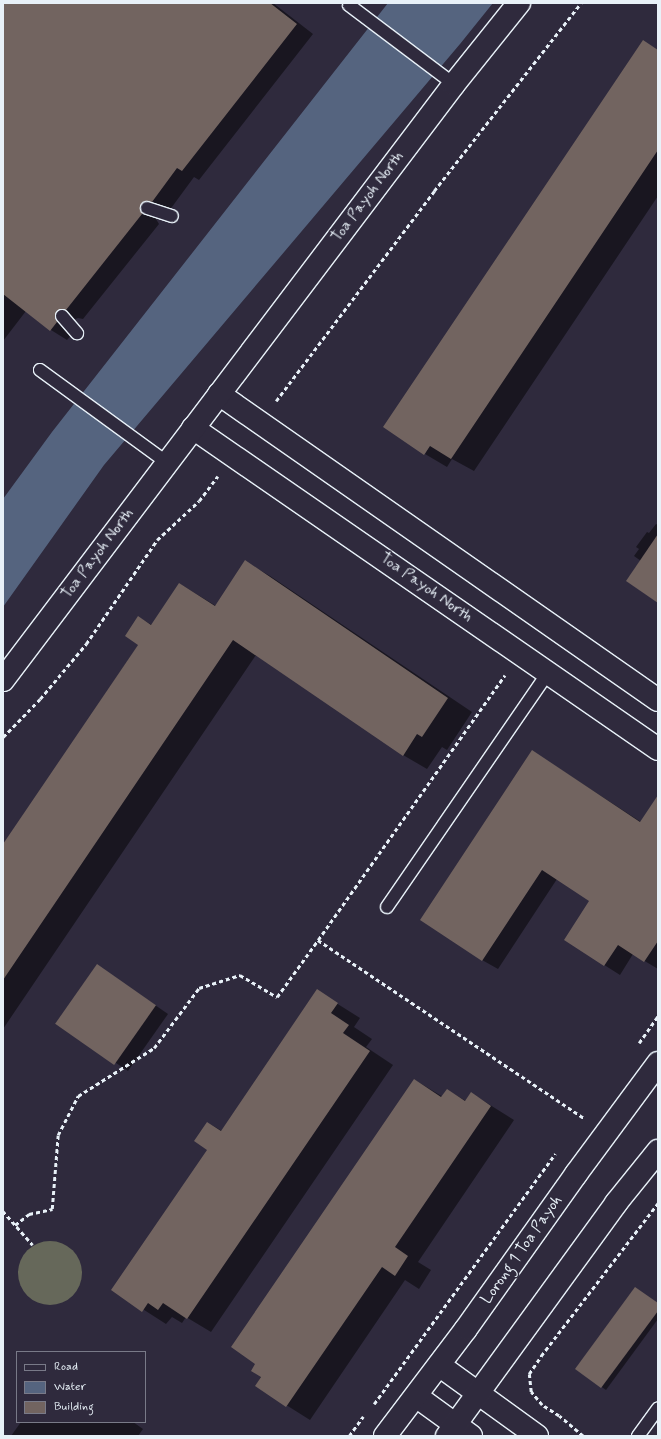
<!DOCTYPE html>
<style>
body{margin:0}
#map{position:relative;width:661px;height:1439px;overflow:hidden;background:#2f2a3d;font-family:Mynerve,sans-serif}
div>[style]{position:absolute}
.green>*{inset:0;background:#66685a}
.round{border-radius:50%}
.water>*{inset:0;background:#55647f}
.shadow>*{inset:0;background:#0007}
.building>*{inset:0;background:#726460;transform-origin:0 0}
.path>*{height:2.5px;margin-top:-1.25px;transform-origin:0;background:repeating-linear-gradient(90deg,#e8f1f8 0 4px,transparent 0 7px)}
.roads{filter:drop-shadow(1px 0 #e8f1f8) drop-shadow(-1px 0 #e8f1f8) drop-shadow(0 1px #e8f1f8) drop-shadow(0 -1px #e8f1f8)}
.service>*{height:12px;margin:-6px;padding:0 6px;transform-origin:6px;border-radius:6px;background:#2f2a3d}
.minor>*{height:22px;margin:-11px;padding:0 11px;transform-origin:11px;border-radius:11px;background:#2f2a3d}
.tertiary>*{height:22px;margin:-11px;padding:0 11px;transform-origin:11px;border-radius:11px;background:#2f2a3d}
.secondary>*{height:22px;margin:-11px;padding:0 11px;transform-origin:11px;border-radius:11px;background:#2f2a3d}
span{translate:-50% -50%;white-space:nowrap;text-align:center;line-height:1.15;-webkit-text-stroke:3px #2f2a3d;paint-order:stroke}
.street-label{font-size:16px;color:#e8f1f8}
.frame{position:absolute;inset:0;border:4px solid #e8f1f8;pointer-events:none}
.legend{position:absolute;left:16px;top:1351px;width:130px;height:72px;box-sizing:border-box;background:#2f2a3d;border:1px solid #797a88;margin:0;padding:5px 7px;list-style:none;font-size:12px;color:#e8f1f8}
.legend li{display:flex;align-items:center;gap:8px;height:20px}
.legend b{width:20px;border:1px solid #797a88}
</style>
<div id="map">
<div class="green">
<i class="round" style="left:18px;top:1241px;width:64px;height:64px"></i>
</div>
<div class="water">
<i style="clip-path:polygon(388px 3px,493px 3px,460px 44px,104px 465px,3px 607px,3px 499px,52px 432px)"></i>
</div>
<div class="shadow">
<i style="clip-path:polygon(3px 3px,273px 3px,313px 34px,199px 180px,194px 177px,169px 211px,158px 212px,156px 219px,159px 224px,83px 319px,78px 318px,73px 320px,74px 332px,67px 340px,51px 330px,26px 311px,3px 341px)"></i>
<i style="clip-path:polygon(643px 41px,658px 50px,658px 196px,474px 471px,452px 459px,447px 467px,425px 454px)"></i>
<i style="clip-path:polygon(656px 524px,658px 525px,658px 602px,641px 561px,634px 556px,639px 549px,636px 547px,647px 532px,649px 533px)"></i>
<i style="clip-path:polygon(246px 562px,270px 576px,472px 712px,447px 750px,442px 747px,427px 769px,403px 755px,256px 655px,3px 1029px,3px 846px,139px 644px,138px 617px,152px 625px,180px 584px,216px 606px)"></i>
<i style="clip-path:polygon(532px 751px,641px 822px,658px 816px,658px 969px,633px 954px,620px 975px,565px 940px,591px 900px,557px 879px,498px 969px,482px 960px)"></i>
<i style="clip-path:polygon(110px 974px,168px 1014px,128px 1071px,56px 1023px)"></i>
<i style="clip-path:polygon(317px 991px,360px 1018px,354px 1027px,372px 1039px,366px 1047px,393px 1065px,211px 1332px,186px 1317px,182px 1323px,172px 1317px,166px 1324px,113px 1290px,208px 1150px,208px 1123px,222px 1131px)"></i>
<i style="clip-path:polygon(415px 1080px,443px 1097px,447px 1090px,466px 1101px,471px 1093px,514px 1120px,418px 1262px,431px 1270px,419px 1289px,405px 1280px,310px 1420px,256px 1386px)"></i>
<i style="clip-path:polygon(658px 1304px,658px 1319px,606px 1390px,576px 1369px)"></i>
<i style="clip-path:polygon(21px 1422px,133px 1422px,143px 1429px,138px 1436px,11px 1436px)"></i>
</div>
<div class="building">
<i style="clip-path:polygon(3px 3px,270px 3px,297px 24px,182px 171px,177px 168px,152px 202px,146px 201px,142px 203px,140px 209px,142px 214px,66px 310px,61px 309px,57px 311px,55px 317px,57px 322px,50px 331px,3px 294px)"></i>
<i style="clip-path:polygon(643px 40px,658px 50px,658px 150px,451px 459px,430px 446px,424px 455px,383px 427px)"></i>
<i style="clip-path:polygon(658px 534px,658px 603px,626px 581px)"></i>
<i style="clip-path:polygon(245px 560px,448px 698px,422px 737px,417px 734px,403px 756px,233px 640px,3px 980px,3px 844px,138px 645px,125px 636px,138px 616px,151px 625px,179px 583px,215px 606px)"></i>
<i style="clip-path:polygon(532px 750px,640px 822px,658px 795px,658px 941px,644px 962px,618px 945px,604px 966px,564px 940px,589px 901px,542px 870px,482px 961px,420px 920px)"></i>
<i style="left:97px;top:964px;width:72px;height:73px;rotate:35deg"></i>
<i style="clip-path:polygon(317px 989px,338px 1003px,331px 1013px,349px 1025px,343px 1033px,370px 1051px,187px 1319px,163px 1303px,158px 1310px,148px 1303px,142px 1312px,111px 1290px,207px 1150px,194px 1141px,207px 1122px,221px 1131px)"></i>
<i style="clip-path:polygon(414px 1079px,441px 1097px,447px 1089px,465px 1101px,471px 1092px,491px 1106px,395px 1247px,408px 1256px,395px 1276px,382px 1267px,286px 1407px,255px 1386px,261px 1377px,251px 1371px,255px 1364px,231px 1347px)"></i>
<i style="clip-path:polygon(635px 1287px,658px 1303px,658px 1311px,601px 1388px,575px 1369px)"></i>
</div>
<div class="path">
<i style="left:276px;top:401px;width:263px;rotate:-53deg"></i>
<i style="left:434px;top:191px;width:239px;rotate:-52deg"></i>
<i style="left:3px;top:737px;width:53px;rotate:-45.8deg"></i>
<i style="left:40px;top:699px;width:72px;rotate:-50.1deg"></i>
<i style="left:86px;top:644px;width:126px;rotate:-55.7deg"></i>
<i style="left:157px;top:540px;width:57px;rotate:-42.9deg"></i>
<i style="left:199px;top:501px;width:31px;rotate:-53deg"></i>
<i style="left:318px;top:940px;width:324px;rotate:-54.8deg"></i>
<i style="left:639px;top:1043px;width:33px;rotate:-55deg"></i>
<i style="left:3px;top:1211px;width:45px;rotate:48.6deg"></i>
<i style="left:15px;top:1225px;width:18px;rotate:-38deg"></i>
<i style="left:29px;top:1214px;width:24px;rotate:-12deg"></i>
<i style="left:52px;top:1209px;width:74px;rotate:-85.4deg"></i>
<i style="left:58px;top:1135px;width:44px;rotate:-62.9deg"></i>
<i style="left:78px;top:1096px;width:90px;rotate:-32.3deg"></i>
<i style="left:154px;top:1048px;width:75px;rotate:-53.1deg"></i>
<i style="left:199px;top:988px;width:43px;rotate:-17.6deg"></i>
<i style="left:240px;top:975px;width:43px;rotate:30.7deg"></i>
<i style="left:277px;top:997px;width:70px;rotate:-54.3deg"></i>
<i style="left:318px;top:940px;width:320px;rotate:33.8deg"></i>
<i style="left:374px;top:1404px;width:309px;rotate:-54.1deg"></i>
<i style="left:349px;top:1436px;width:24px;rotate:-54deg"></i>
<i style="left:583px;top:1436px;width:31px;rotate:-140deg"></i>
<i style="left:559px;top:1416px;width:20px;rotate:-147deg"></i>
<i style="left:542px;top:1405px;width:17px;rotate:-130deg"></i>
<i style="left:531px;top:1392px;width:18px;rotate:-96deg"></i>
<i style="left:529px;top:1374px;width:22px;rotate:-56deg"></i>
<i style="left:541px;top:1356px;width:193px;rotate:-52.6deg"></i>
</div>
<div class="roads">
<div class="service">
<i style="left:349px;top:5px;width:131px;rotate:37deg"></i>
<i style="left:147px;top:208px;width:26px;rotate:18deg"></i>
<i style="left:62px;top:316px;width:23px;rotate:49deg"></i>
<i style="left:40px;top:370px;width:156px;rotate:36.1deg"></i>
<i style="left:387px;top:907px;width:284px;rotate:-55.5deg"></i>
<i style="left:638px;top:1436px;width:34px;rotate:-54deg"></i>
</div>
<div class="minor">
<i style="left:219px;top:394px;width:535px;rotate:34.88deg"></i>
<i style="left:193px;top:428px;width:565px;rotate:34.62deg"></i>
<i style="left:3px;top:680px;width:747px;rotate:-52.88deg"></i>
<i style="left:454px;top:84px;width:104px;rotate:-51.3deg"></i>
</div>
<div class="tertiary">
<i style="left:439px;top:1365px;width:121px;rotate:35.9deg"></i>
<i style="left:416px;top:1396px;width:68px;rotate:36deg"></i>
</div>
<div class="secondary">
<i style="left:385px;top:1436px;width:134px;rotate:-52.9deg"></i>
<i style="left:466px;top:1329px;width:190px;rotate:-54.6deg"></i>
<i style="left:576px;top:1174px;width:138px;rotate:-53.5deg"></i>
<i style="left:447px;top:1436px;width:288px;rotate:-54deg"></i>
<i style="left:616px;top:1203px;width:67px;rotate:-51.1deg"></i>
</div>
</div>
<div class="street-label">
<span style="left:368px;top:197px;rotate:-53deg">Toa Payoh North</span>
<span style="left:98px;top:554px;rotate:-53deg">Toa Payoh North</span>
<span style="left:426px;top:588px;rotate:35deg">Toa Payoh North</span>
<span style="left:522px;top:1250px;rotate:-55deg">Lorong 1 Toa Payoh</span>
</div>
<div class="frame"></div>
<ul class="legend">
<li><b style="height:5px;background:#2f2a3d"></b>Road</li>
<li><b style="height:11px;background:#55647f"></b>Water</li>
<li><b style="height:11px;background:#726460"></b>Building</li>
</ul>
</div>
